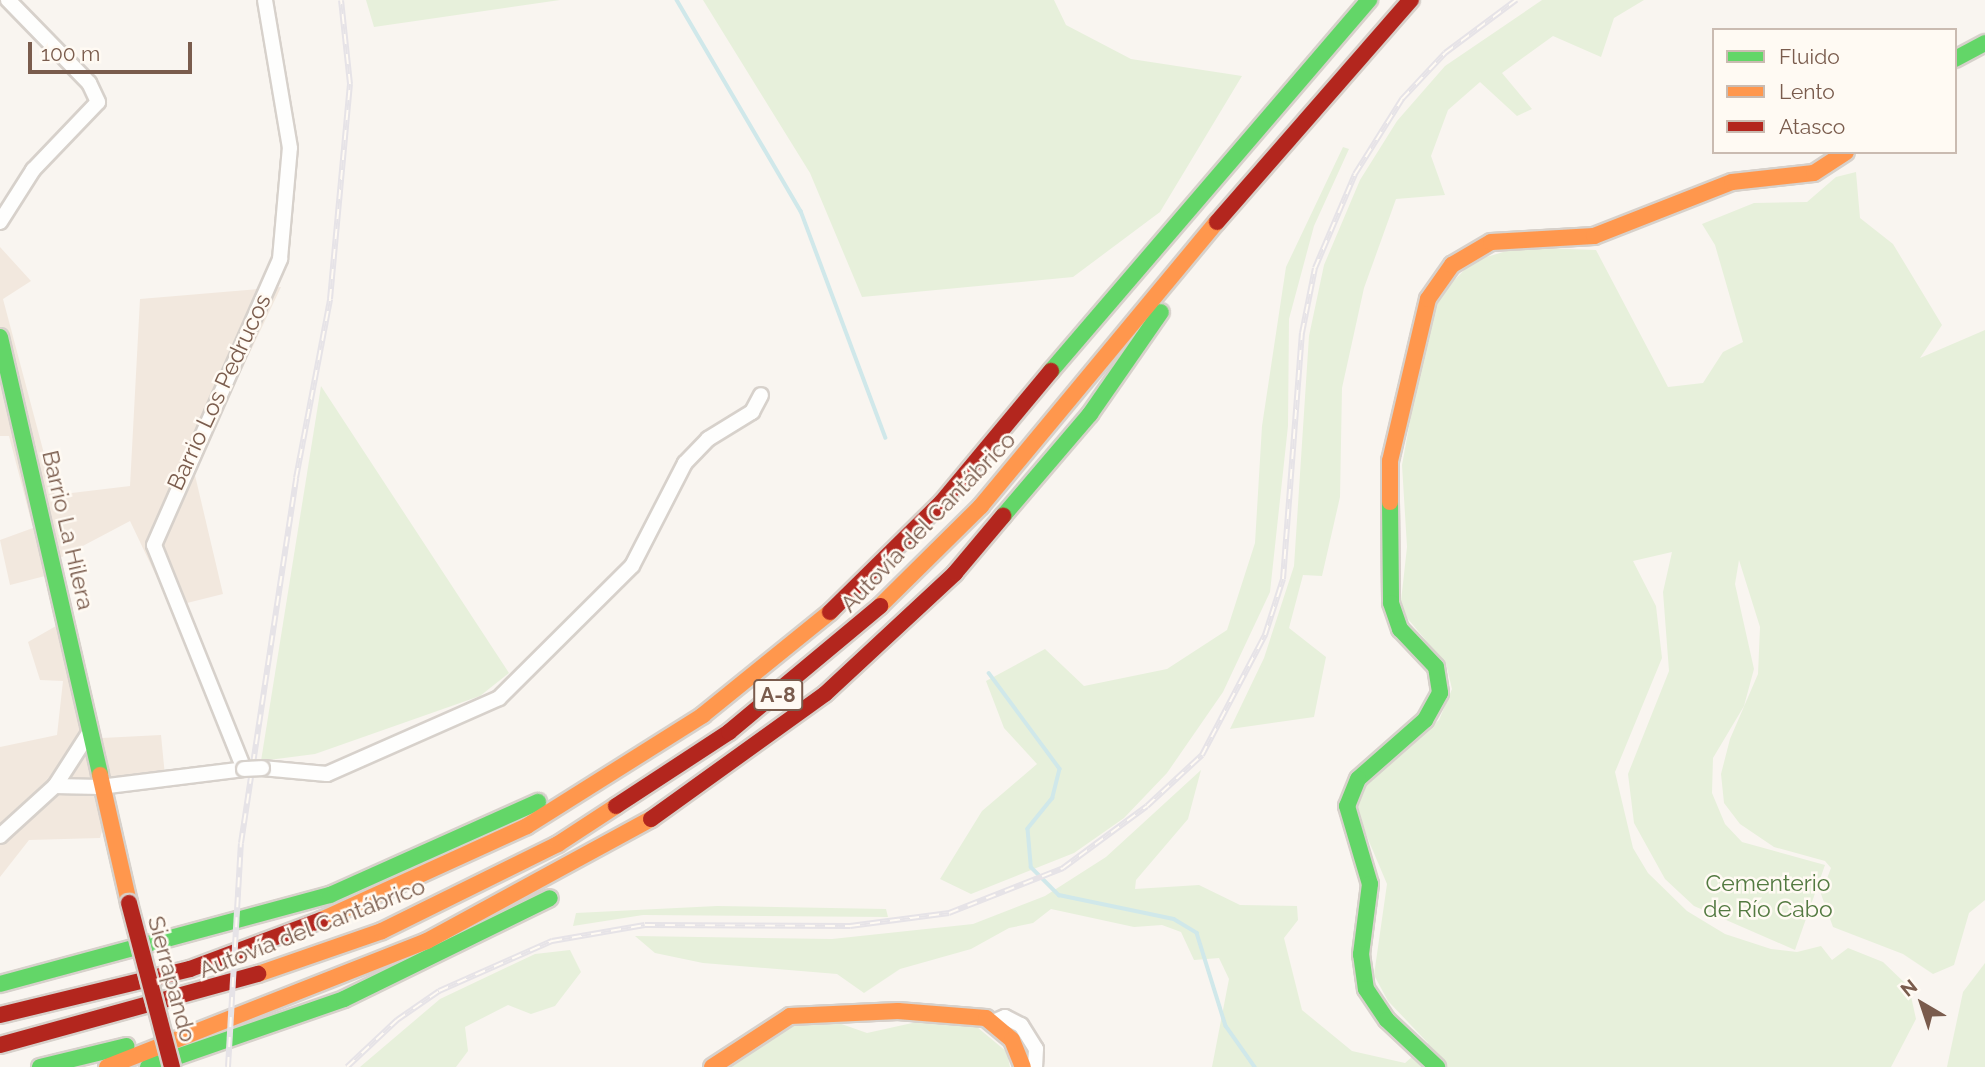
<!DOCTYPE html>
<meta charset="utf-8">
<style>
body{margin:0}
#map{position:relative;width:1985px;height:1067px;overflow:hidden;background:#f9f5f0;font-family:Raleway,sans-serif}
div>[style]{position:absolute}
.residential>*{inset:0;background:#f2e8de}
.green>*{inset:0;background:#e7f0db}
.stream>*{height:3.5px;margin:-1.75px;padding:0 1.75px;transform-origin:1.75px;border-radius:1.75px;background:#d0e8ea}
.roads{filter:drop-shadow(2px 0 #d7d1cb) drop-shadow(-2px 0 #d7d1cb) drop-shadow(0 2px #d7d1cb) drop-shadow(0 -2px #d7d1cb)}
.street>*{height:14px;margin:-7px;padding:0 7px;transform-origin:7px;border-radius:7px;background:#fefefd}
.fast>*{height:16px;margin:-8px;padding:0 8px;transform-origin:8px;border-radius:8px;background:#63d668}
.slow>*{height:16px;margin:-8px;padding:0 8px;transform-origin:8px;border-radius:8px;background:#ff974d}
.jam>*{height:16px;margin:-8px;padding:0 8px;transform-origin:8px;border-radius:8px;background:#b3261e}
.rail>*{height:6px;margin-top:-3px;transform-origin:0;background:repeating-linear-gradient(90deg,#fffaf3 0 10px,#e6e3e7 0 20px);box-sizing:border-box;border-block:2px solid #e6e3e7}
.bridges{filter:drop-shadow(2px 0 #d7d1cb) drop-shadow(-2px 0 #d7d1cb) drop-shadow(0 2px #d7d1cb) drop-shadow(0 -2px #d7d1cb)}
.street-bridge>*{height:14px;margin:-7px;padding:0 7px;transform-origin:7px;border-radius:7px;background:#fefefd}
.jam-bridge>*{height:16px;margin:-8px;padding:0 8px;transform-origin:8px;border-radius:8px;background:#b3261e}
span{translate:-50% -50%;white-space:nowrap;text-align:center;line-height:1.15;-webkit-text-stroke:5px #fffaf3;paint-order:stroke}
.shield-label span{padding:2px 5px;background:#fffaf3;border:2px solid;border-radius:5px;-webkit-text-stroke-width:0}
.shield-label{font-size:21px;color:#7a5c4d;font-weight:700}
.street-label{font-size:23px;color:#7a5c4d}
.park-label{font-size:23px;color:#537a41}
.legend{position:absolute;left:1712px;top:28px;width:245px;height:126px;box-sizing:border-box;background:#fffaf3;border:2px solid #cabbb1;margin:0;padding:9px 12px;list-style:none;font-size:21px;color:#7a5c4d}
.legend li{display:flex;align-items:center;gap:14px;height:35px}
.legend b{width:35px;border:2px solid #cabbb1}
.north{position:absolute;left:1887px;top:969px;width:70px;height:70px;-webkit-text-stroke:5px #fffaf3;paint-order:stroke;rotate:321deg;font-size:19px;font-weight:700;line-height:28px;text-align:center;color:#7a5c4d}
.north::after{content:'';display:block;margin:auto;width:24px;height:32px;background:#7a5c4d;clip-path:polygon(50% 0,100% 100%,50% 72%,0 100%)}
.scale{position:absolute;left:28px;top:42px;width:164px;height:32px;box-sizing:border-box;border:4px solid #7a5c4d;border-top:0;padding-left:9px;font-size:21px;line-height:24px;white-space:nowrap;color:#7a5c4d;-webkit-text-stroke:5px #fffaf3;paint-order:stroke}
</style>
<div id="map">
<div class="residential">
<i style="clip-path:polygon(0 247px,31px 281px,3px 299px,55px 495px,130px 486px,140px 299px,281px 287px,194px 471px,223px 594px,171px 607px,130px 521px,60px 558px,102px 738px,161px 735px,166px 786px,112px 792px,100px 838px,29px 840px,0 877px,0 747px,57px 735px,63px 681px,40px 680px,28px 642px,56px 626px,45px 576px,10px 585px,0 540px,33px 528px,9px 436px,0 436px)"></i>
</div>
<div class="green">
<i style="clip-path:polygon(366px 0,560px 0,374px 27px)"></i>
<i style="clip-path:polygon(703px 0,1054px 0,1066px 25px,1131px 59px,1242px 76px,1160px 212px,1073px 277px,862px 297px,810px 173px)"></i>
<i style="clip-path:polygon(1542px 0,1644px 0,1614px 18px,1601px 57px,1553px 36px,1502px 73px,1532px 109px,1517px 116px,1480px 82px,1448px 110px,1431px 156px,1445px 195px,1396px 199px,1364px 288px,1342px 388px,1340px 497px,1322px 576px,1303px 575px,1289px 628px,1326px 657px,1314px 717px,1230px 729px,1264px 658px,1294px 566px,1309px 336px,1324px 265px,1360px 180px,1397px 121px,1445px 66px)"></i>
<i style="clip-path:polygon(1343px 147px,1349px 149px,1314px 226px,1289px 319px,1288px 426px,1270px 592px,1223px 692px,1167px 773px,1124px 818px,1074px 853px,971px 894px,940px 879px,982px 811px,1037px 764px,1004px 728px,986px 681px,1045px 649px,1084px 686px,1167px 669px,1227px 630px,1255px 543px,1262px 426px,1286px 267px)"></i>
<i style="clip-path:polygon(1856px 172px,1860px 218px,1893px 244px,1942px 325px,1920px 358px,1985px 330px,1985px 900px,1969px 913px,1954px 965px,1933px 974px,1903px 954px,1833px 927px,1821px 894px,1831px 868px,1825px 861px,1774px 847px,1740px 824px,1724px 803px,1721px 774px,1730px 739px,1758px 674px,1760px 627px,1739px 560px,1735px 584px,1754px 669px,1744px 706px,1713px 758px,1712px 793px,1725px 824px,1742px 842px,1825px 865px,1795px 950px,1694px 906px,1665px 879px,1634px 823px,1628px 774px,1669px 671px,1663px 592px,1672px 552px,1633px 561px,1656px 606px,1662px 658px,1615px 772px,1633px 848px,1648px 873px,1687px 911px,1725px 934px,1771px 949px,1797px 952px,1821px 946px,1832px 960px,1848px 948px,1883px 962px,1909px 987px,1916px 1019px,1891px 1067px,1212px 1067px,1229px 979px,1219px 958px,1194px 960px,1181px 932px,1162px 925px,1134px 927px,1051px 909px,1033px 923px,1009px 928px,971px 949px,900px 969px,864px 993px,837px 974px,703px 963px,655px 953px,635px 936px,832px 939px,973px 924px,1045px 896px,1106px 857px,1201px 770px,1188px 819px,1136px 880px,1135px 889px,1199px 885px,1240px 905px,1297px 906px,1298px 920px,1284px 938px,1302px 1010px,1352px 1051px,1405px 1063px,1428px 1043px,1388px 1001px,1374px 975px,1387px 884px,1354px 806px,1365px 783px,1439px 720px,1452px 689px,1446px 664px,1402px 612px,1401px 601px,1407px 547px,1402px 465px,1425px 339px,1441px 294px,1473px 261px,1520px 247px,1596px 250px,1668px 387px,1703px 383px,1723px 352px,1743px 342px,1715px 245px,1702px 224px,1754px 203px,1807px 202px,1836px 177px)"></i>
<i style="clip-path:polygon(321px 386px,509px 673px,480px 696px,315px 754px,261px 761px)"></i>
<i style="clip-path:polygon(717px 906px,886px 909px,888px 917px,643px 915px,573px 926px,576px 913px)"></i>
<i style="clip-path:polygon(570px 950px,581px 972px,555px 1006px,531px 1014px,508px 1005px,465px 1027px,468px 1051px,456px 1067px,360px 1067px,440px 999px,535px 954px)"></i>
<i style="clip-path:polygon(1985px 963px,1985px 1067px,1947px 1067px,1963px 992px)"></i>
<i style="clip-path:polygon(935px 1018px,971px 1022px,1007px 1052px,1010px 1067px,724px 1067px,778px 1029px,805px 1021px,830px 1020px,867px 1033px)"></i>
</div>
<div class="stream">
<i style="left:677px;top:0;width:245px;rotate:59.6deg"></i>
<i style="left:801px;top:211px;width:242px;rotate:69.5deg"></i>
<i style="left:989px;top:673px;width:119px;rotate:53.5deg"></i>
<i style="left:1060px;top:769px;width:30px;rotate:104deg"></i>
<i style="left:1053px;top:798px;width:40px;rotate:129deg"></i>
<i style="left:1028px;top:829px;width:38px;rotate:85deg"></i>
<i style="left:1031px;top:867px;width:40px;rotate:45deg"></i>
<i style="left:1059px;top:895px;width:117px;rotate:11.8deg"></i>
<i style="left:1174px;top:919px;width:27px;rotate:31deg"></i>
<i style="left:1197px;top:933px;width:97px;rotate:72.7deg"></i>
<i style="left:1226px;top:1026px;width:50px;rotate:54.7deg"></i>
</div>
<div class="roads">
<div class="street">
<i style="left:0;top:222px;width:62px;rotate:-57.6deg"></i>
<i style="left:33px;top:170px;width:94px;rotate:-46.3deg"></i>
<i style="left:98px;top:102px;width:21px;rotate:-115deg"></i>
<i style="left:89px;top:83px;width:116px;rotate:-134.3deg"></i>
<i style="left:262px;top:768px;width:65px;rotate:5.3deg"></i>
<i style="left:327px;top:774px;width:188px;rotate:-23.8deg"></i>
<i style="left:499px;top:698px;width:187px;rotate:-44.8deg"></i>
<i style="left:632px;top:566px;width:116px;rotate:-62.8deg"></i>
<i style="left:685px;top:463px;width:33px;rotate:-46deg"></i>
<i style="left:708px;top:439px;width:52px;rotate:-31.5deg"></i>
<i style="left:752px;top:412px;width:19px;rotate:-62deg"></i>
<i style="left:55px;top:786px;width:45px;rotate:1.3deg"></i>
<i style="left:100px;top:787px;width:145px;rotate:-7.1deg"></i>
<i style="left:244px;top:769px;width:241px;rotate:-111.9deg"></i>
<i style="left:154px;top:545px;width:313px;rotate:-66.2deg"></i>
<i style="left:280px;top:259px;width:111px;rotate:-84.9deg"></i>
<i style="left:290px;top:148px;width:150px;rotate:-99.6deg"></i>
<i style="left:0;top:836px;width:74px;rotate:-42.3deg"></i>
<i style="left:55px;top:786px;width:63px;rotate:-57.3deg"></i>
<i style="left:993px;top:1022px;width:13px;rotate:-23deg"></i>
<i style="left:1005px;top:1017px;width:18px;rotate:27deg"></i>
<i style="left:1021px;top:1025px;width:28px;rotate:58deg"></i>
<i style="left:1036px;top:1049px;width:18px;rotate:93deg"></i>
</div>
<div class="fast">
<i style="left:1955px;top:59px;width:34px;rotate:-28deg"></i>
<i style="left:0;top:337px;width:449px;rotate:77.1deg"></i>
<i style="left:1051px;top:371px;width:489px;rotate:-49.4deg"></i>
<i style="left:1390px;top:502px;width:101px;rotate:89.4deg"></i>
<i style="left:1391px;top:603px;width:28px;rotate:71deg"></i>
<i style="left:1400px;top:629px;width:52px;rotate:46.5deg"></i>
<i style="left:1436px;top:667px;width:26px;rotate:81deg"></i>
<i style="left:1440px;top:693px;width:31px;rotate:119deg"></i>
<i style="left:1425px;top:720px;width:89px;rotate:138.6deg"></i>
<i style="left:1358px;top:779px;width:29px;rotate:112deg"></i>
<i style="left:1347px;top:806px;width:81px;rotate:73.6deg"></i>
<i style="left:1370px;top:884px;width:71px;rotate:97.3deg"></i>
<i style="left:1361px;top:954px;width:35px;rotate:82deg"></i>
<i style="left:1366px;top:989px;width:37px;rotate:56deg"></i>
<i style="left:1387px;top:1020px;width:69px;rotate:43.2deg"></i>
<i style="left:1003px;top:516px;width:134px;rotate:-49.5deg"></i>
<i style="left:1090px;top:414px;width:124px;rotate:-55.2deg"></i>
<i style="left:0;top:984px;width:342px;rotate:-15.1deg"></i>
<i style="left:330px;top:895px;width:228px;rotate:-24.1deg"></i>
<i style="left:40px;top:1067px;width:89px;rotate:-13.6deg"></i>
<i style="left:148px;top:1067px;width:207px;rotate:-19.1deg"></i>
<i style="left:344px;top:999px;width:229px;rotate:-26.1deg"></i>
</div>
<div class="slow">
<i style="left:1390px;top:502px;width:41px;rotate:-90deg"></i>
<i style="left:1390px;top:461px;width:166px;rotate:-76.8deg"></i>
<i style="left:1428px;top:299px;width:42px;rotate:-54.8deg"></i>
<i style="left:1452px;top:265px;width:45px;rotate:-30.5deg"></i>
<i style="left:1491px;top:242px;width:103px;rotate:-3.3deg"></i>
<i style="left:1594px;top:236px;width:148px;rotate:-21.4deg"></i>
<i style="left:1732px;top:182px;width:82px;rotate:-6.3deg"></i>
<i style="left:1814px;top:173px;width:38px;rotate:-33deg"></i>
<i style="left:880px;top:606px;width:142px;rotate:-44.7deg"></i>
<i style="left:981px;top:506px;width:369px;rotate:-50.3deg"></i>
<i style="left:100px;top:775px;width:131px;rotate:77.2deg"></i>
<i style="left:321px;top:920px;width:226px;rotate:-24.5deg"></i>
<i style="left:527px;top:826px;width:208px;rotate:-32.2deg"></i>
<i style="left:703px;top:715px;width:164px;rotate:-39deg"></i>
<i style="left:258px;top:974px;width:131px;rotate:-19.1deg"></i>
<i style="left:382px;top:931px;width:196px;rotate:-26.3deg"></i>
<i style="left:558px;top:844px;width:69px;rotate:-33.2deg"></i>
<i style="left:107px;top:1067px;width:344px;rotate:-21.5deg"></i>
<i style="left:427px;top:941px;width:255px;rotate:-28.6deg"></i>
<i style="left:712px;top:1067px;width:93px;rotate:-33.2deg"></i>
<i style="left:790px;top:1016px;width:108px;rotate:-2.7deg"></i>
<i style="left:898px;top:1011px;width:88px;rotate:4.5deg"></i>
<i style="left:986px;top:1018px;width:34px;rotate:40deg"></i>
<i style="left:1012px;top:1040px;width:29px;rotate:68deg"></i>
</div>
<div class="jam">
<i style="left:1217px;top:222px;width:295px;rotate:-48.9deg"></i>
<i style="left:830px;top:612px;width:156px;rotate:-44.5deg"></i>
<i style="left:941px;top:503px;width:172px;rotate:-50.2deg"></i>
<i style="left:616px;top:806px;width:135px;rotate:-33.2deg"></i>
<i style="left:729px;top:732px;width:197px;rotate:-39.8deg"></i>
<i style="left:651px;top:819px;width:214px;rotate:-35.7deg"></i>
<i style="left:825px;top:694px;width:178px;rotate:-42.9deg"></i>
<i style="left:955px;top:573px;width:75px;rotate:-49.9deg"></i>
<i style="left:0;top:1015px;width:195px;rotate:-13.6deg"></i>
<i style="left:190px;top:969px;width:140px;rotate:-20.5deg"></i>
<i style="left:0;top:1045px;width:268px;rotate:-15.4deg"></i>
</div>
</div>
<div class="rail">
<i style="left:228px;top:1067px;width:224px;rotate:-86.7deg"></i>
<i style="left:241px;top:843px;width:369px;rotate:-81.4deg"></i>
<i style="left:296px;top:478px;width:182px;rotate:-79.2deg"></i>
<i style="left:330px;top:299px;width:216px;rotate:-84.7deg"></i>
<i style="left:350px;top:84px;width:84px;rotate:-96.1deg"></i>
<i style="left:347px;top:1067px;width:69px;rotate:-43.2deg"></i>
<i style="left:397px;top:1020px;width:51px;rotate:-34.6deg"></i>
<i style="left:439px;top:991px;width:124px;rotate:-23.9deg"></i>
<i style="left:552px;top:941px;width:94px;rotate:-9.8deg"></i>
<i style="left:645px;top:925px;width:205px;rotate:0.3deg"></i>
<i style="left:850px;top:926px;width:100px;rotate:-7.5deg"></i>
<i style="left:949px;top:913px;width:123px;rotate:-21.5deg"></i>
<i style="left:1063px;top:868px;width:104px;rotate:-36.4deg"></i>
<i style="left:1147px;top:806px;width:75px;rotate:-42.8deg"></i>
<i style="left:1202px;top:755px;width:136px;rotate:-62.3deg"></i>
<i style="left:1265px;top:635px;width:59px;rotate:-72.2deg"></i>
<i style="left:1283px;top:579px;width:247px;rotate:-85.6deg"></i>
<i style="left:1302px;top:333px;width:66px;rotate:-78.7deg"></i>
<i style="left:1315px;top:268px;width:102px;rotate:-66.9deg"></i>
<i style="left:1355px;top:174px;width:89px;rotate:-57.9deg"></i>
<i style="left:1402px;top:99px;width:63px;rotate:-46.9deg"></i>
<i style="left:1445px;top:53px;width:89px;rotate:-36.7deg"></i>
</div>
<div class="bridges">
<div class="street-bridge">
<i style="left:244px;top:769px;width:18px;rotate:-3deg"></i>
</div>
<div class="jam-bridge">
<i style="left:129px;top:903px;width:170px;rotate:75.3deg"></i>
</div>
</div>
<div class="shield-label">
<span style="left:778px;top:695px">A-8</span>
</div>
<div class="street-label">
<span style="left:219px;top:392px;rotate:-65deg">Barrio Los Pedrucos</span>
<span style="left:928px;top:522px;rotate:-46deg">Autovía del Cantábrico</span>
<span style="left:68px;top:530px;rotate:77deg">Barrio La Hilera</span>
<span style="left:312px;top:928px;rotate:-21deg">Autovía del Cantábrico</span>
<span style="left:172px;top:979px;rotate:75deg">Sierrapando</span>
</div>
<div class="park-label">
<span style="left:1768px;top:896px">Cementerio<br>de Río Cabo</span>
</div>
<ul class="legend">
<li><b style="height:9px;background:#63d668"></b>Fluido</li>
<li><b style="height:9px;background:#ff974d"></b>Lento</li>
<li><b style="height:9px;background:#b3261e"></b>Atasco</li>
</ul>
<div class="north">N</div>
<div class="scale">100 m</div>
</div>
